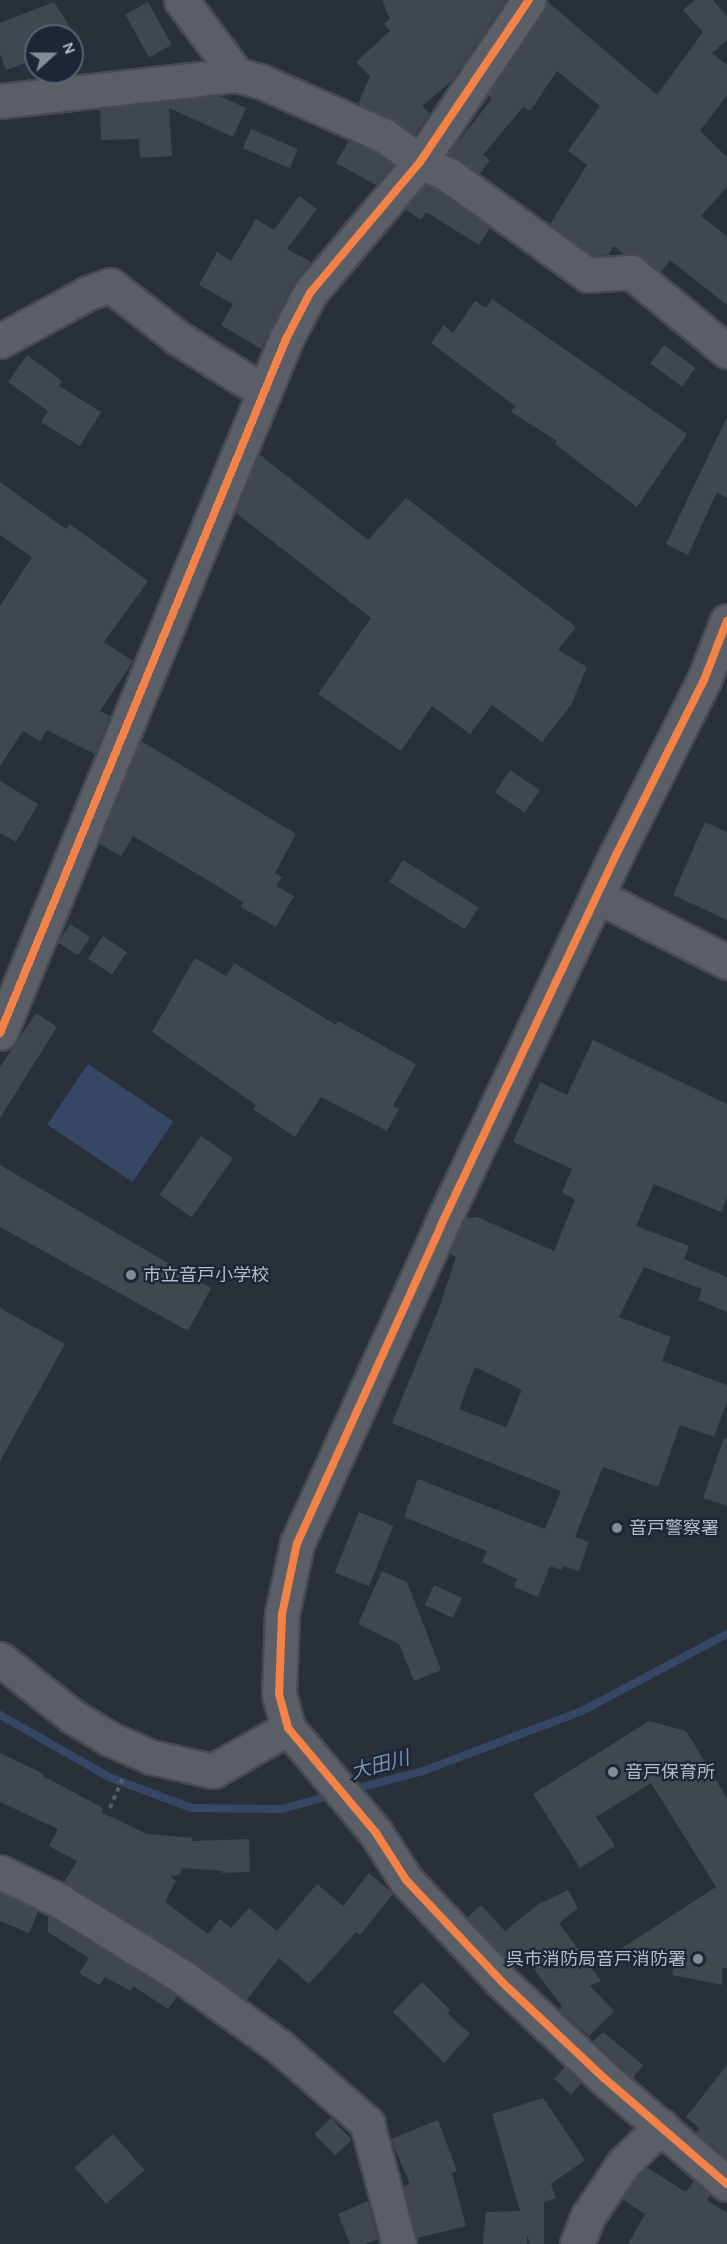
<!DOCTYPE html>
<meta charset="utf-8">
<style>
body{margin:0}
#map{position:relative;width:727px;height:2244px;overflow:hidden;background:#29303a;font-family:Karla,"Noto Sans JP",sans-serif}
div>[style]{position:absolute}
.water>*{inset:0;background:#354764;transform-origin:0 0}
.stream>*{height:8px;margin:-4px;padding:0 4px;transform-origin:4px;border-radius:4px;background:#354764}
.building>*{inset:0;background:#414750;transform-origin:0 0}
.path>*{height:4px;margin-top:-2px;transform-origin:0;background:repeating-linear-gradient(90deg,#575e65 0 4.5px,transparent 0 9px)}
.roads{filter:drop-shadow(2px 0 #464b52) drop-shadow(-2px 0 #464b52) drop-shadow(0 2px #464b52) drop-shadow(0 -2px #464b52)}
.minor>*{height:33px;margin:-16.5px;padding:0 16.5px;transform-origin:16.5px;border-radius:16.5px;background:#5a5f67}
.cycleway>*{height:8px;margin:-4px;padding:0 4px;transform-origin:4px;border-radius:4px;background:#f48246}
.dots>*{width:16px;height:16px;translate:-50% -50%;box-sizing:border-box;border:3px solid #1c2635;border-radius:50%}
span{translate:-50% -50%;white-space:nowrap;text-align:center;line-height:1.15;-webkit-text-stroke:4.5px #1c2635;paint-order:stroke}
.poi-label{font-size:18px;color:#b4bccb}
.left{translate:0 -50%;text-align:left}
.right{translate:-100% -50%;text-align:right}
.water-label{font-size:20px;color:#7a91b4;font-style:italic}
.north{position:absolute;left:24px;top:24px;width:60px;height:60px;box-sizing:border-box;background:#1c2635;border:2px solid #596271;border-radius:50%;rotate:69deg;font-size:16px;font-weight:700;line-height:24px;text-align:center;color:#b4bccb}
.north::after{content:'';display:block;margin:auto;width:21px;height:27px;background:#838b98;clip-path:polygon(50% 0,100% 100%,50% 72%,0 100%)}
</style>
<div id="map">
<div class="water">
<i style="left:88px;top:1064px;width:103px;height:73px;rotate:34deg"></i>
</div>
<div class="stream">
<i style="left:0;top:1715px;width:125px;rotate:29.6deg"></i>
<i style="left:109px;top:1777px;width:89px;rotate:20.5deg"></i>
<i style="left:192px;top:1808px;width:90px;rotate:0.6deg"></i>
<i style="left:282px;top:1809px;width:53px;rotate:-15.4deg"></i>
<i style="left:351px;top:1790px;width:74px;rotate:-14.8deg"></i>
<i style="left:423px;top:1771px;width:170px;rotate:-20.7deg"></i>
<i style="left:582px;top:1711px;width:164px;rotate:-28deg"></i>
</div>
<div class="building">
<i style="clip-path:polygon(382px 0,506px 0,451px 82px,422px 106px,430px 113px,415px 135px,393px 119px,358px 104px,370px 76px,356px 62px,390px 31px,384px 24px,390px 19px)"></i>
<i style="clip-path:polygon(695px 0,713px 0,727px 16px,727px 40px,712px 53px,727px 65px,727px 95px,700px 131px,727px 157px,727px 187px,701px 216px,727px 236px,727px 305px,670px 260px,661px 272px,643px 258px,624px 254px,614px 246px,608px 255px,593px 256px,550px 224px,587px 165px,568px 151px,600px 106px,557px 71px,530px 111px,523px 107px,483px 155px,490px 160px,480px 174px,448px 154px,492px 99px,488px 95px,545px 10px,548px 2px,657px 95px,703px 32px,683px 10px)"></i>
<i style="clip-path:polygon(54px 2px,84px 48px,72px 55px,72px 36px,36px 36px,36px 59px,6px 70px,0 54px,0 23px)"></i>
<i style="left:148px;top:2px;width:49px;height:26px;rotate:61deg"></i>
<i style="clip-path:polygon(220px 96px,246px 108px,233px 137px,169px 108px,172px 156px,140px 158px,139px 139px,101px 140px,100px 109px)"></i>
<i style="left:251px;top:129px;width:51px;height:21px;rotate:23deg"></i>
<i style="clip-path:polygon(349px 140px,376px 152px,393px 165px,376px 185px,336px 163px)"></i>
<i style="clip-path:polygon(425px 185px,440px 191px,490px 228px,479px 245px,426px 212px,421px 220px,405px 209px)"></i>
<i style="clip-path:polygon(299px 196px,317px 209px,287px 249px,311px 262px,293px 284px,261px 349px,221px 325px,233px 304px,199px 285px,217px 252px,231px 261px,256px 219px,274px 230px)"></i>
<i style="clip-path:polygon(492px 299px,687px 434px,637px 507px,555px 444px,557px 441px,511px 412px,515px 406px,431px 343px,444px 325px,453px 333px,475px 301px,486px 308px)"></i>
<i style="left:664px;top:345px;width:39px;height:23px;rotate:36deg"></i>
<i style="clip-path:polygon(27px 355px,62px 381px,59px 386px,101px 412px,80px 446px,41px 422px,48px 411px,8px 382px)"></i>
<i style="clip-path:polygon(727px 417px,727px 498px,717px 492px,688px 555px,666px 544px)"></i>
<i style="clip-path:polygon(259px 454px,368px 540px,406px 498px,576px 627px,558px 650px,587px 667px,571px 705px,542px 742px,492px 705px,470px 734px,432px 706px,401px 751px,318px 694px,371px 618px,236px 513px)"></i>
<i style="clip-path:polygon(0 482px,66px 529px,70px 524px,148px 581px,104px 642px,133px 661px,100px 711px,110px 716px,95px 754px,47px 730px,40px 741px,23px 731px,0 766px,0 606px,32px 557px,0 535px)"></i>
<i style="clip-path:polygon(141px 741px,296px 834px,275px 873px,282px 877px,276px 886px,294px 896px,276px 927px,241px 907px,243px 902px,209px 881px,133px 836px,121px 856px,98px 843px)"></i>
<i style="left:510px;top:770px;width:36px;height:27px;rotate:34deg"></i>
<i style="clip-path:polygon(0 781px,38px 804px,16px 842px,0 833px)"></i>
<i style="clip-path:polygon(705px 822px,727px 832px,727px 920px,673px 895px)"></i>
<i style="left:403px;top:860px;width:89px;height:26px;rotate:32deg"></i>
<i style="left:70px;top:924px;width:24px;height:22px;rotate:33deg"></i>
<i style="left:103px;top:936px;width:29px;height:27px;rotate:34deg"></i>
<i style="clip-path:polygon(195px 958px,226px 976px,234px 963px,336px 1025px,338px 1021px,416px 1064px,393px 1106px,399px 1109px,387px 1131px,321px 1097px,295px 1137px,253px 1109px,256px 1105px,152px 1032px)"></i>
<i style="clip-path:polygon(36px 1013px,57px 1027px,0 1118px,0 1067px)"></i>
<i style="clip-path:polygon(evenodd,593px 1040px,727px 1104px,727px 1198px,721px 1212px,654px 1184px,636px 1226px,689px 1246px,684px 1259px,727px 1277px,727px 1312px,698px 1300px,702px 1289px,644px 1267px,619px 1317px,671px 1337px,662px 1361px,727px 1385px,727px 1402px,714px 1437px,680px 1425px,658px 1487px,603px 1467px,575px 1537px,589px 1542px,579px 1571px,563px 1566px,561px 1570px,550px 1566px,538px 1597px,514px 1587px,517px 1579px,482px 1562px,487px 1551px,404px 1517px,418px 1479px,545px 1529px,561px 1491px,392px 1423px,439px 1308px,456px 1257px,449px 1254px,465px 1218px,477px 1217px,554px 1251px,575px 1199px,562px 1193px,572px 1169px,513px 1142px,540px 1082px,567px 1095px,593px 1040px,475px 1367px,522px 1390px,506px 1427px,459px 1409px,475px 1367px)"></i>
<i style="left:201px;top:1136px;width:39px;height:72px;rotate:35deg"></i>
<i style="clip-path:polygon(0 1165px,211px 1288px,188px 1331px,0 1227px)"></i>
<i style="clip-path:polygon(0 1308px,65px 1344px,0 1461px)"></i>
<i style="clip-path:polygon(724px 1438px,727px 1438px,727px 1506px,703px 1498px)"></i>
<i style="left:359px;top:1512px;width:37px;height:65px;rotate:22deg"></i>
<i style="clip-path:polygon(382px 1571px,407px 1582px,441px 1670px,414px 1681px,399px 1644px,358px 1624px)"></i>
<i style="left:434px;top:1585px;width:31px;height:22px;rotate:25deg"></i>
<i style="clip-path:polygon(649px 1721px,686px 1731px,727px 1798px,727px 1968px,722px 1968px,722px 1985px,672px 1975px,675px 1961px,619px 1950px,716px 1887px,651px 1783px,596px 1817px,615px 1846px,580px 1868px,533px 1794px)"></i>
<i style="clip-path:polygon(0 1753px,44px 1774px,43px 1776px,103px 1808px,101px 1812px,147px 1834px,193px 1838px,192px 1841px,249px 1839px,250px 1872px,222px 1873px,222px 1871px,183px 1868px,179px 1875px,170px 1876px,176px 1881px,165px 1902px,208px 1934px,220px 1919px,231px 1928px,249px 1908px,277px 1931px,317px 1884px,343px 1906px,369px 1873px,393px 1894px,360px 1935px,356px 1932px,309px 1984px,279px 1958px,247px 2000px,193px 1961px,64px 1882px,77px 1861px,49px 1846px,58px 1829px,0 1802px)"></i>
<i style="clip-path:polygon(568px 1890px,578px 1908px,559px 1923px,601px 1981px,590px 1986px,614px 2011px,589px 2036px,559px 2010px,562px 2006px,520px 1951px,509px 1962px,467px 1918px,481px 1905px,505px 1931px,537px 1905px)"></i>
<i style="clip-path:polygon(0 1893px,38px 1911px,29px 1933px,0 1921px)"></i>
<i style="clip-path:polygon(48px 1916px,177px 1996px,168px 2009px,133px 1986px,131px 1991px,105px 1977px,99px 1985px,79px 1973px,89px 1958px,48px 1932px)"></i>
<i style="clip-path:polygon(422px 1982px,450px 2010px,447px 2013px,470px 2034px,444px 2063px,393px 2012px)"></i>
<i style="clip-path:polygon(603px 2032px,643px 2065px,633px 2078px,593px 2041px)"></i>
<i style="clip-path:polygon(727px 2065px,727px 2159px,696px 2132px,699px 2128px,686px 2117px)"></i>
<i style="left:565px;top:2067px;width:23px;height:16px;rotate:43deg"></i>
<i style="clip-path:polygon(543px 2098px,585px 2160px,551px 2184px,556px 2198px,544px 2202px,544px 2244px,530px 2244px,527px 2235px,527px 2244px,483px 2244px,486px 2212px,520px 2211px,492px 2114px)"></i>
<i style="left:331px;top:2118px;width:30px;height:23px;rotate:46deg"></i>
<i style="clip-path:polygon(438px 2120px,457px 2171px,452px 2173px,466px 2226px,417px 2238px,403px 2187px,410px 2184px,391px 2139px)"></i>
<i style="left:113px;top:2134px;width:48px;height:51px;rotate:49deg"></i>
<i style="clip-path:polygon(646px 2167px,686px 2192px,694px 2181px,711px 2195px,707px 2200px,727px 2213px,727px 2244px,628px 2244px,645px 2214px,622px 2199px)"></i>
<i style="clip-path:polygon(368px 2201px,378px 2239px,365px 2244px,350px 2244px,338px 2214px)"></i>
</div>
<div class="path">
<i style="left:110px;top:1808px;width:33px;rotate:-67deg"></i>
</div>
<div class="roads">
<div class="minor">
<i style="left:181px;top:0;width:94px;rotate:53.3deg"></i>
<i style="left:0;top:101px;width:238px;rotate:-6.3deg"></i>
<i style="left:237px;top:75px;width:24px;rotate:15deg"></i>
<i style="left:260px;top:81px;width:137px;rotate:23.7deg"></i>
<i style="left:385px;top:136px;width:44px;rotate:36.6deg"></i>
<i style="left:420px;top:162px;width:32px;rotate:24deg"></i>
<i style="left:449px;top:175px;width:171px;rotate:35.7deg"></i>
<i style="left:588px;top:275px;width:43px;rotate:-4deg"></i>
<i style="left:631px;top:272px;width:124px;rotate:39.5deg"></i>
<i style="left:0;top:341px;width:100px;rotate:-28.6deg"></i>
<i style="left:88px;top:293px;width:23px;rotate:-20deg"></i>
<i style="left:110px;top:285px;width:86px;rotate:37.9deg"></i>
<i style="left:178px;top:338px;width:102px;rotate:32.1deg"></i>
<i style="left:727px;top:621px;width:63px;rotate:111.3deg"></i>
<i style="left:704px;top:680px;width:196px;rotate:116.7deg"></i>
<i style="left:616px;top:855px;width:410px;rotate:115.3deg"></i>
<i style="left:441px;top:1226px;width:348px;rotate:114.4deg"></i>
<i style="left:297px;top:1543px;width:73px;rotate:101.9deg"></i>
<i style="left:282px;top:1614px;width:80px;rotate:92.1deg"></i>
<i style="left:279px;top:1694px;width:35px;rotate:75deg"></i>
<i style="left:288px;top:1728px;width:137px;rotate:50deg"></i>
<i style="left:376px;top:1833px;width:56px;rotate:57.4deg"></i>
<i style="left:406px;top:1880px;width:140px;rotate:46.7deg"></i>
<i style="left:502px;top:1982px;width:140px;rotate:43.3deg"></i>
<i style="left:604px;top:2078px;width:162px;rotate:40.8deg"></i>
<i style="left:597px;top:896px;width:146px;rotate:26.9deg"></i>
<i style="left:0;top:1033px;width:751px;rotate:-67.6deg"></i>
<i style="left:286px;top:339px;width:52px;rotate:-62.4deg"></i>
<i style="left:310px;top:293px;width:171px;rotate:-50deg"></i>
<i style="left:420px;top:162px;width:195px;rotate:-56.1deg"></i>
<i style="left:0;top:1659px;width:92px;rotate:38.4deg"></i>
<i style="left:72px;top:1716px;width:44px;rotate:31.2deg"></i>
<i style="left:110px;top:1739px;width:45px;rotate:23.7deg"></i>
<i style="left:151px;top:1757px;width:64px;rotate:12.7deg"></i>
<i style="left:213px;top:1771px;width:86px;rotate:-29.8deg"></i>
<i style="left:0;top:1872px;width:67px;rotate:25.8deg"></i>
<i style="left:60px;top:1901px;width:145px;rotate:31.7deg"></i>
<i style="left:183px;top:1977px;width:120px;rotate:35.8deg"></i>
<i style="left:280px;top:2047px;width:116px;rotate:41.1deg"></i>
<i style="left:367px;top:2123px;width:125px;rotate:75.2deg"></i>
<i style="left:577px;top:2244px;width:30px;rotate:-69deg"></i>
<i style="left:588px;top:2216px;width:63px;rotate:-56.1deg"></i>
<i style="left:623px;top:2164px;width:54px;rotate:-45deg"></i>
</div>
</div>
<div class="cycleway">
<i style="left:727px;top:621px;width:63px;rotate:111.3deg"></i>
<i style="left:704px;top:680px;width:196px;rotate:116.7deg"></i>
<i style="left:616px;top:855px;width:410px;rotate:115.3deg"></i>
<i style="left:441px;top:1226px;width:348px;rotate:114.4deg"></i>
<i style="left:297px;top:1543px;width:73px;rotate:101.9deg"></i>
<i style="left:282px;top:1614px;width:80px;rotate:92.1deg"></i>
<i style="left:279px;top:1694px;width:35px;rotate:75deg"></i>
<i style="left:288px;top:1728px;width:137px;rotate:50deg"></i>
<i style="left:376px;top:1833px;width:56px;rotate:57.4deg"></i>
<i style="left:406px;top:1880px;width:140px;rotate:46.7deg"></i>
<i style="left:502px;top:1982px;width:140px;rotate:43.3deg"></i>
<i style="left:604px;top:2078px;width:162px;rotate:40.8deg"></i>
<i style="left:0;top:1033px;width:751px;rotate:-67.6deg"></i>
<i style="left:286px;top:339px;width:52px;rotate:-62.4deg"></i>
<i style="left:310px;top:293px;width:171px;rotate:-50deg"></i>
<i style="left:420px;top:162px;width:195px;rotate:-56.1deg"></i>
</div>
<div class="dots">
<i style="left:131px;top:1275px;background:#838b98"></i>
<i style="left:617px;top:1528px;background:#838b98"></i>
<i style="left:613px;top:1772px;background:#838b98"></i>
<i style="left:698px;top:1959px;background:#838b98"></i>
</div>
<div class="poi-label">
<span class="left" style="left:143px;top:1275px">市立音戸小学校</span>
<span class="left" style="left:629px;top:1528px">音戸警察署</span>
<span class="left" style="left:625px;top:1772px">音戸保育所</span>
<span class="right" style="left:686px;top:1959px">呉市消防局音戸消防署</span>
</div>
<div class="water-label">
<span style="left:380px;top:1765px;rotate:-15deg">大田川</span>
</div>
<div class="north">N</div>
</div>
